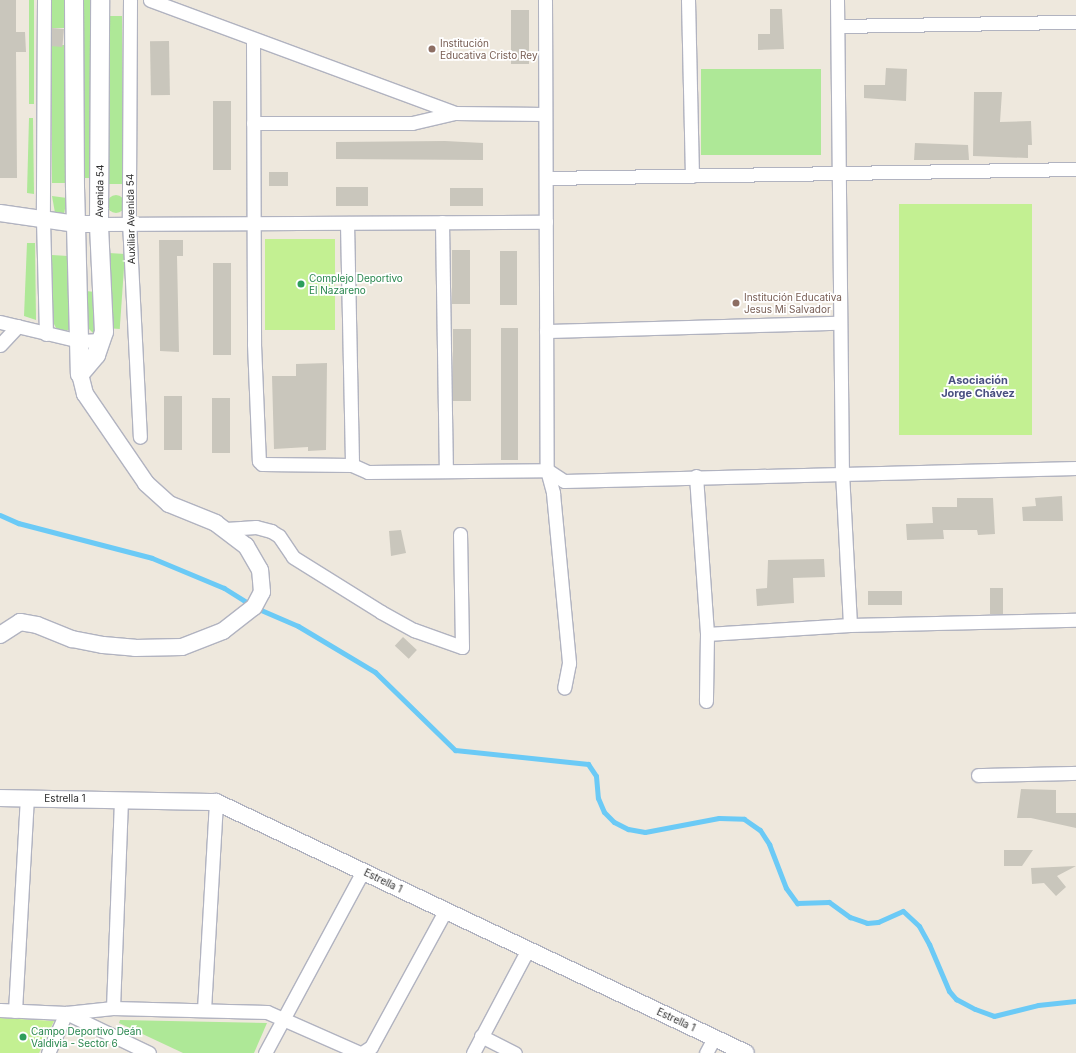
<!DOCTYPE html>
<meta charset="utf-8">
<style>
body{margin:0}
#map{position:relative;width:1076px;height:1053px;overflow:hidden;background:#eee8dd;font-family:Inter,sans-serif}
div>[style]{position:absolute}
.green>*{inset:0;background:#aee897;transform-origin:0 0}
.round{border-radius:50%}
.pitch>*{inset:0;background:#c3f092;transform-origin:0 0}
.stream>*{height:5px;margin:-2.5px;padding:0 2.5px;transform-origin:2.5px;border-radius:2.5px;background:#6bcaf6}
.building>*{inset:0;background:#c9c6bc;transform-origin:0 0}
.roads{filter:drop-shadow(1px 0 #b1b3c0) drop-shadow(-1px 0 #b1b3c0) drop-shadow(0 1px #b1b3c0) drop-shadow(0 -1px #b1b3c0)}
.minor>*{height:13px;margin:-6.5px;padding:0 6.5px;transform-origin:6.5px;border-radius:6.5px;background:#fff}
.tertiary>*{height:16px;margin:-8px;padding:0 8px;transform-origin:8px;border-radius:8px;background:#fff}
.secondary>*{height:18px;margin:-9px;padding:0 9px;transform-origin:9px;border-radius:9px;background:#fff}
.dots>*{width:11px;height:11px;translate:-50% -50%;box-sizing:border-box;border:2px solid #fff;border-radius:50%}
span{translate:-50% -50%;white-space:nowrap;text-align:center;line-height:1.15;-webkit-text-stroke:3.5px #fff;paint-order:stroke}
.education-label{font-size:10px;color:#785e54}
.left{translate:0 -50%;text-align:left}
.street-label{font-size:10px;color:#2c2c2c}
.leisure-label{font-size:10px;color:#27864d}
.neighbourhood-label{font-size:11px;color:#495080;font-weight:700}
</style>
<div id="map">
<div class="green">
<i style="left:29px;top:0;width:5px;height:104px"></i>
<i style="left:52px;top:0;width:15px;height:28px"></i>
<i style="left:82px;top:0;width:10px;height:178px"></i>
<i style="left:109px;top:16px;width:13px;height:168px"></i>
<i style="left:67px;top:45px;width:138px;height:15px;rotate:90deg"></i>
<i style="left:821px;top:69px;width:86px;height:120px;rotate:90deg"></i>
<i style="clip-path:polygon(29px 118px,33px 118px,34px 194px,27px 193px)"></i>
<i class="round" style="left:107px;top:195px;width:18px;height:18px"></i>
<i style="clip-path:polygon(52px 196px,67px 198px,64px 214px,55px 213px)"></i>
<i style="clip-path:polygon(27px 243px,35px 243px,36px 320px,24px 316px)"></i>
<i style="left:109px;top:253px;width:16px;height:75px;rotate:4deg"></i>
<i style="clip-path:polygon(52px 255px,68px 256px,70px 329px,64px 332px,57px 330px,53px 322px)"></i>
<i style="clip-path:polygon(86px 291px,95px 292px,96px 331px,93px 333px,88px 328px)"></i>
<i style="clip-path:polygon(120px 1020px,267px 1023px,254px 1053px,183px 1053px,119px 1023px)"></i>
</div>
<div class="pitch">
<i style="left:899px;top:204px;width:133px;height:231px"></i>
<i style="left:265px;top:239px;width:70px;height:91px"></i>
<i style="clip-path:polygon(0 1018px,54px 1021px,39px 1053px,0 1053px)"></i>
</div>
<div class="stream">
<i style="left:0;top:515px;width:20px;rotate:24deg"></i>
<i style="left:18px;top:523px;width:138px;rotate:14.6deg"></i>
<i style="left:152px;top:558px;width:78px;rotate:22.6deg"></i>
<i style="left:224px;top:588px;width:36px;rotate:32deg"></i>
<i style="left:254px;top:607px;width:48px;rotate:23.4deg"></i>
<i style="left:298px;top:626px;width:90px;rotate:30.9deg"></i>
<i style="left:375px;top:672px;width:112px;rotate:44.3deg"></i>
<i style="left:455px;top:750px;width:134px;rotate:6deg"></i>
<i style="left:588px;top:764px;width:14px;rotate:56deg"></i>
<i style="left:596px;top:776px;width:22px;rotate:85deg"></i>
<i style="left:598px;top:798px;width:15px;rotate:67deg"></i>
<i style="left:604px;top:812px;width:14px;rotate:45deg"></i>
<i style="left:614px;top:822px;width:16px;rotate:27deg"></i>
<i style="left:628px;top:829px;width:17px;rotate:10deg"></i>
<i style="left:645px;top:832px;width:75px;rotate:-10.7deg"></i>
<i style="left:719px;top:818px;width:25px;rotate:2deg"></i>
<i style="left:744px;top:819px;width:19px;rotate:35deg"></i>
<i style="left:760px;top:830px;width:17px;rotate:57deg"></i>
<i style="left:769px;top:844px;width:47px;rotate:68.9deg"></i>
<i style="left:786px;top:888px;width:19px;rotate:54deg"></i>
<i style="left:797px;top:903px;width:32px;rotate:-2deg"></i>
<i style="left:829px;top:902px;width:26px;rotate:36deg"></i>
<i style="left:850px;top:917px;width:18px;rotate:19deg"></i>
<i style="left:867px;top:923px;width:11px;rotate:-5deg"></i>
<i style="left:878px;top:922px;width:27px;rotate:-24deg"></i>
<i style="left:903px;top:911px;width:22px;rotate:43deg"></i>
<i style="left:919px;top:926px;width:21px;rotate:61deg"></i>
<i style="left:929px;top:944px;width:51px;rotate:66.9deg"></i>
<i style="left:949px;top:991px;width:11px;rotate:49deg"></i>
<i style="left:956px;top:999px;width:21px;rotate:28deg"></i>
<i style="left:975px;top:1009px;width:20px;rotate:20deg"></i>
<i style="left:994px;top:1016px;width:45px;rotate:-14deg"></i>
<i style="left:1038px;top:1005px;width:38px;rotate:-6deg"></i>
</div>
<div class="building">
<i style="clip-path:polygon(0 0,16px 0,16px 32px,25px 32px,26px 52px,16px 52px,17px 178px,0 178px)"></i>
<i style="clip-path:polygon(770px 9px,782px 9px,784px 49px,758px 50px,758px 34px,770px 34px)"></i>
<i style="left:511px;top:10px;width:18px;height:54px"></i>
<i style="left:52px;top:28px;width:12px;height:18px;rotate:5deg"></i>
<i style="left:169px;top:41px;width:54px;height:19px;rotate:89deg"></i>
<i style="clip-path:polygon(886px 68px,907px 69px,906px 101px,864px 98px,864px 85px,885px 85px)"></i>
<i style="clip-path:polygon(974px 92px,1002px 92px,1000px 122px,1031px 121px,1032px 145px,1028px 145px,1028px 158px,973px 156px)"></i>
<i style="left:231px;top:101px;width:69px;height:18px;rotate:90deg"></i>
<i style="clip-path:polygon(445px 141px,483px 143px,483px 160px,336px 159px,336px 142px)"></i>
<i style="clip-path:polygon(915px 143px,968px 145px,969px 160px,914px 160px)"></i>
<i style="left:269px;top:172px;width:19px;height:14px"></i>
<i style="left:336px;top:187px;width:32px;height:19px"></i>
<i style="left:450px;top:188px;width:33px;height:18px"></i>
<i style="clip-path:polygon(159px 240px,183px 240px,183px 256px,177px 256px,179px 352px,160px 351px)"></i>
<i style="left:452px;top:250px;width:18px;height:54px"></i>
<i style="left:500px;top:251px;width:17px;height:54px"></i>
<i style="left:213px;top:263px;width:18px;height:92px"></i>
<i style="left:501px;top:328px;width:17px;height:132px"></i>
<i style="left:453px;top:329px;width:18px;height:72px"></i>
<i style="clip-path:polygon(327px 363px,326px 450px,308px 451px,308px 447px,274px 449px,272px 376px,296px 376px,296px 364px)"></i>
<i style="left:164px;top:396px;width:18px;height:54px"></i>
<i style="left:212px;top:398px;width:18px;height:55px"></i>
<i style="clip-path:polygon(1062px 496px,1063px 521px,1023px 521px,1022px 507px,1036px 506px,1035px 498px)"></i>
<i style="clip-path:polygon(957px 498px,993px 498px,995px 534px,978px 535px,977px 530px,943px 530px,944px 539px,907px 540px,906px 524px,933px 523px,932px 507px,957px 507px)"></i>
<i style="clip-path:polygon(401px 530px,406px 553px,391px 556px,389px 531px)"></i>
<i style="clip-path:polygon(824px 559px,825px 577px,793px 578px,794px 603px,757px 606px,756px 589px,767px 588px,768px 560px)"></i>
<i style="left:990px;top:588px;width:13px;height:26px"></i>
<i style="left:902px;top:591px;width:14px;height:34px;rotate:90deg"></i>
<i style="left:403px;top:637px;width:19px;height:12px;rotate:43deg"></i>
<i style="clip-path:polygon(1021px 789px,1056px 790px,1056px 813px,1076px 813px,1076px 828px,1031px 818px,1017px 818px)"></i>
<i style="clip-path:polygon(1004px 850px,1033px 850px,1022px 866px,1004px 866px)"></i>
<i style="clip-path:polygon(1076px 866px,1057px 876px,1066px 887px,1056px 896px,1044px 883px,1032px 884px,1031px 868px)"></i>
</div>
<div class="roads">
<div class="minor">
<i style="left:44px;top:0;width:220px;rotate:90.3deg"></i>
<i style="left:43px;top:220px;width:114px;rotate:88.5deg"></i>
<i style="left:130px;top:0;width:222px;rotate:90.3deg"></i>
<i style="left:129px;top:222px;width:215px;rotate:87.1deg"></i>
<i style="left:150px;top:0;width:325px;rotate:20.3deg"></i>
<i style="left:455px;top:113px;width:90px;rotate:0.6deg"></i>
<i style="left:545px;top:0;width:470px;rotate:89.8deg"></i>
<i style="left:547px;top:470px;width:24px;rotate:75deg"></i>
<i style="left:553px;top:493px;width:171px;rotate:84.6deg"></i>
<i style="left:569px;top:663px;width:25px;rotate:101deg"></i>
<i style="left:688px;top:0;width:176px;rotate:88.7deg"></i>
<i style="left:837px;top:0;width:472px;rotate:89.4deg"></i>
<i style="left:842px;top:472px;width:153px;rotate:87deg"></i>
<i style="left:838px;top:26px;width:238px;rotate:-1deg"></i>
<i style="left:253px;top:39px;width:305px;rotate:89.8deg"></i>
<i style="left:254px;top:344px;width:117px;rotate:87.6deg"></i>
<i style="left:259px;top:461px;width:4px;rotate:45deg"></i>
<i style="left:262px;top:464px;width:90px;rotate:0.6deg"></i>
<i style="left:352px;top:465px;width:17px;rotate:24deg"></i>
<i style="left:368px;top:472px;width:179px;rotate:-0.6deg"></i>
<i style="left:547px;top:470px;width:20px;rotate:33deg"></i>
<i style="left:564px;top:481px;width:512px;rotate:-1.45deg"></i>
<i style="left:253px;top:123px;width:159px"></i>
<i style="left:412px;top:123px;width:44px;rotate:-13.1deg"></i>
<i style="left:547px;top:178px;width:529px;rotate:-0.97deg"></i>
<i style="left:442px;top:222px;width:248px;rotate:89.1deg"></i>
<i style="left:347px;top:223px;width:242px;rotate:88.8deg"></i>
<i style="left:99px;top:224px;width:447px;rotate:-0.3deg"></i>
<i style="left:0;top:322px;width:82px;rotate:13.4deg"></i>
<i style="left:80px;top:341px;width:21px;rotate:-3deg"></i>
<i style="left:546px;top:331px;width:294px;rotate:-1.6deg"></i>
<i style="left:0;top:345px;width:26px;rotate:-47deg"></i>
<i style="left:696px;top:476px;width:158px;rotate:86deg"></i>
<i style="left:707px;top:634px;width:67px;rotate:90.9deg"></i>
<i style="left:226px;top:529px;width:30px;rotate:-4deg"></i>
<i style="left:256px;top:527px;width:16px;rotate:15deg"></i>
<i style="left:271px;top:531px;width:9px;rotate:32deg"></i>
<i style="left:279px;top:536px;width:25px;rotate:56deg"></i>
<i style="left:293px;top:557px;width:104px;rotate:32deg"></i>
<i style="left:381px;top:612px;width:38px;rotate:29deg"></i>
<i style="left:414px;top:630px;width:51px;rotate:19.5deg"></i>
<i style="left:462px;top:647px;width:113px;rotate:-91deg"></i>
<i style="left:707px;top:634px;width:143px;rotate:-3.6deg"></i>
<i style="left:850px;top:625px;width:226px;rotate:-1.3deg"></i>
<i style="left:978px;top:775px;width:98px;rotate:-1.2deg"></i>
<i style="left:113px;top:1008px;width:209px;rotate:-87.8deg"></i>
<i style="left:0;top:1010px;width:66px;rotate:2.6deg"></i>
<i style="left:66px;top:1013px;width:47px;rotate:-6.1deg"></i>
<i style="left:113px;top:1008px;width:154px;rotate:1.5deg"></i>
<i style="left:267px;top:1012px;width:102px;rotate:23.8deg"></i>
<i style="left:204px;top:1010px;width:208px;rotate:-86.7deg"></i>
<i style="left:15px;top:1011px;width:212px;rotate:-86.8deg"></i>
<i style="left:481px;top:1036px;width:38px;rotate:27deg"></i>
<i style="left:48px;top:1053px;width:44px;rotate:-65.8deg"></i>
<i style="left:66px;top:1013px;width:92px;rotate:25.7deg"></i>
<i style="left:265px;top:1053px;width:207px;rotate:-61.7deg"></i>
<i style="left:362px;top:1053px;width:11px;rotate:-34deg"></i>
<i style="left:371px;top:1047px;width:155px;rotate:-61.4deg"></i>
<i style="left:473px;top:1053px;width:118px;rotate:-62.1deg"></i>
<i style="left:706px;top:1053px;width:17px;rotate:-62deg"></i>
</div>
<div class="tertiary">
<i style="left:0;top:213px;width:77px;rotate:8.2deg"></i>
<i style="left:76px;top:224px;width:23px"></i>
<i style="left:0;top:635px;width:24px;rotate:-33deg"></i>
<i style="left:20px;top:622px;width:17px;rotate:10deg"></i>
<i style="left:37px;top:625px;width:38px;rotate:22deg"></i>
<i style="left:72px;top:639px;width:32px;rotate:11deg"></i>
<i style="left:103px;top:645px;width:32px;rotate:5deg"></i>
<i style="left:135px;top:648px;width:47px;rotate:-1.2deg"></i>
<i style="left:182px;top:647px;width:44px;rotate:-21.3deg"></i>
<i style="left:223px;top:631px;width:39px;rotate:-38deg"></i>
<i style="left:254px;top:607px;width:17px;rotate:-62deg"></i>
<i style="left:262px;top:592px;width:22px;rotate:-95deg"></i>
<i style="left:260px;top:570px;width:28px;rotate:-120deg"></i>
<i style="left:246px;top:546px;width:38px;rotate:-143deg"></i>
<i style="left:216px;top:523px;width:51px;rotate:-158deg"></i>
<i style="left:169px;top:504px;width:31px;rotate:-138deg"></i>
<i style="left:146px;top:483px;width:108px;rotate:-124.4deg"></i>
<i style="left:85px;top:394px;width:21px;rotate:-104deg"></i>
<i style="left:0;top:798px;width:216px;rotate:1.1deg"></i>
<i style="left:216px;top:802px;width:586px;rotate:25.34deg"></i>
</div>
<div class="secondary">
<i style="left:74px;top:0;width:187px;rotate:89.7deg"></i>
<i style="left:75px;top:187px;width:187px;rotate:88.5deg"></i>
<i style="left:80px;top:374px;width:25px;rotate:-50deg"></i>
<i style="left:96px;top:355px;width:24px;rotate:-71deg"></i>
<i style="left:104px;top:332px;width:108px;rotate:-92.7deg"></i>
<i style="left:99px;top:224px;width:224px;rotate:-89.7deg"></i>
</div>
</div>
<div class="dots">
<i style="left:432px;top:49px;background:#8d6e63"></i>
<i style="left:301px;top:284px;background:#2e9e5b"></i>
<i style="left:736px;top:303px;background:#8d6e63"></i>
<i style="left:23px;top:1037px;background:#2e9e5b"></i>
</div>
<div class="education-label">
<span class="left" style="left:440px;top:49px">Institución<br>Educativa Cristo Rey</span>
<span class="left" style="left:744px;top:303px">Institución Educativa<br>Jesus Mi Salvador</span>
</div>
<div class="street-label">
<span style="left:100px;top:191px;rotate:-89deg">Avenida 54</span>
<span style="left:131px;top:219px;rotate:-91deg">Auxiliar Avenida 54</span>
<span style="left:65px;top:799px">Estrella 1</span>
<span style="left:383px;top:881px;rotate:26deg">Estrella 1</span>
<span style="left:676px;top:1020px;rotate:25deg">Estrella 1</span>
</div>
<div class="leisure-label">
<span class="left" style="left:309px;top:284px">Complejo Deportivo<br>El Nazareno</span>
<span class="left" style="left:31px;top:1037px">Campo Deportivo Deán<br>Valdivia - Sector 6</span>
</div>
<div class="neighbourhood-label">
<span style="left:978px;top:387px">Asociación<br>Jorge Chávez</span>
</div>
</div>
